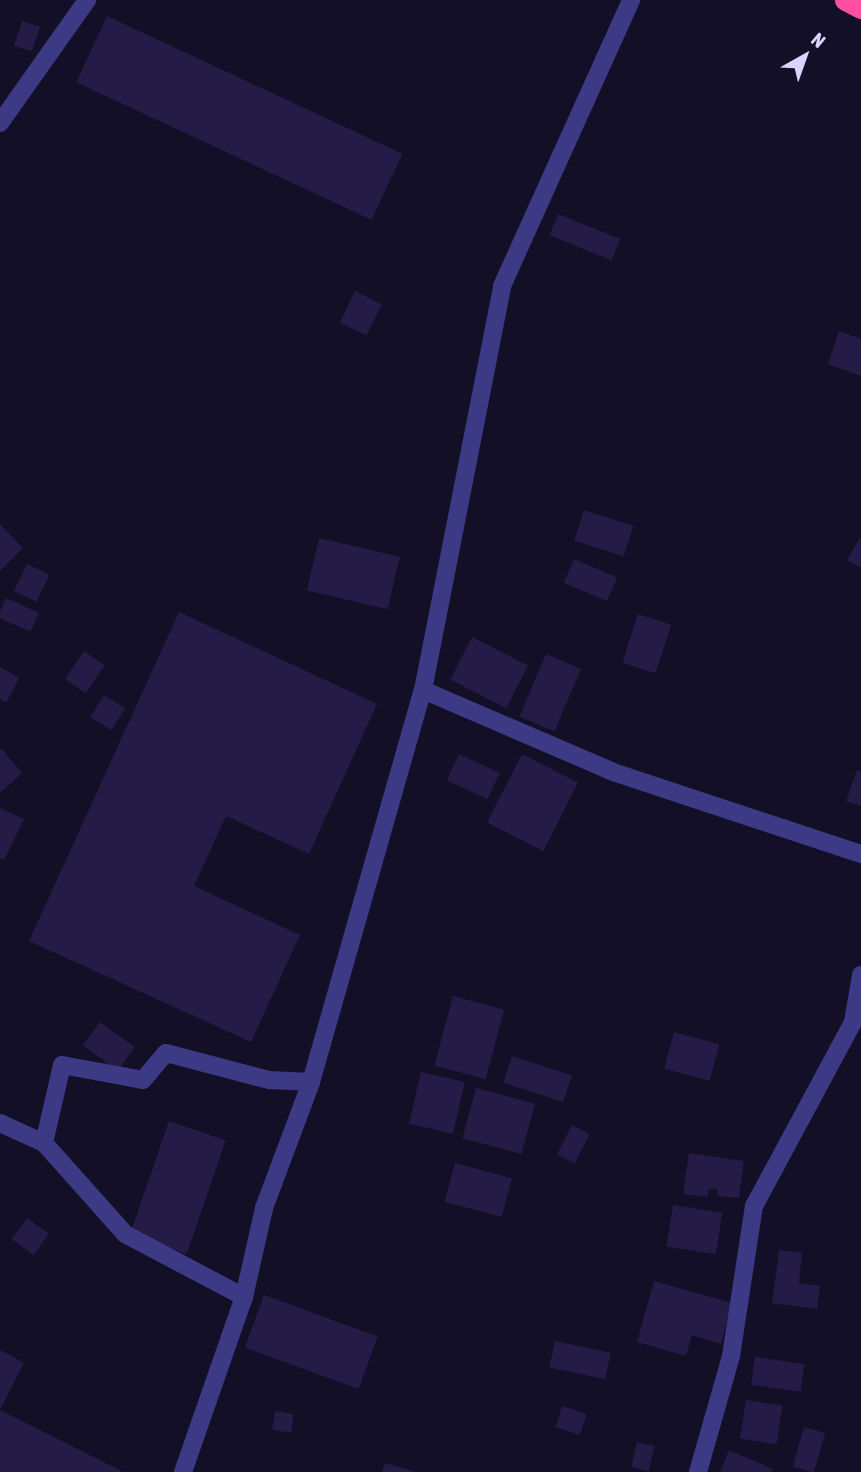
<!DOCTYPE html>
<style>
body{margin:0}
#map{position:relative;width:861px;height:1472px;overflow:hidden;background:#130f26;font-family:"Asap Condensed",sans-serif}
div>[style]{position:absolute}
.building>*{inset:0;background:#241b47;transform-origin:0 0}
.street>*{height:18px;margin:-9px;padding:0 9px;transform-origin:9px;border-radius:9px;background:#3d3a85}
.highway>*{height:21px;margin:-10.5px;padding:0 10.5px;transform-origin:10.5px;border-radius:10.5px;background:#ff4fa3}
span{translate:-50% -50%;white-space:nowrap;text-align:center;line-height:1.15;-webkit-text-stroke:5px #130f26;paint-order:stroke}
.north{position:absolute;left:770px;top:21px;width:70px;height:70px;-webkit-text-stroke:5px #130f26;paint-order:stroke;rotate:40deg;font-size:19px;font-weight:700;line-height:28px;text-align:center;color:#d9d4ff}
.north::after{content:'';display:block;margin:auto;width:24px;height:32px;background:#d9d4ff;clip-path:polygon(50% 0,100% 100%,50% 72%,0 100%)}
</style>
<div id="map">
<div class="building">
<i style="left:107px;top:16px;width:326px;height:73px;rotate:25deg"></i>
<i style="left:22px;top:21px;width:19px;height:26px;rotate:18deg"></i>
<i style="left:558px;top:214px;width:67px;height:23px;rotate:22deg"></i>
<i style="left:355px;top:291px;width:30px;height:35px;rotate:26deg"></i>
<i style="clip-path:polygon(839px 331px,861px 339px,861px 376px,828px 364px)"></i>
<i style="left:584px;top:510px;width:52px;height:32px;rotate:18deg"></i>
<i style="clip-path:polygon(0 524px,23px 548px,0 571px)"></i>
<i style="clip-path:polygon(861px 536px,861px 568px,847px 560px)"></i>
<i style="left:319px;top:538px;width:83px;height:54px;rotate:13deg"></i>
<i style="left:574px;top:559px;width:47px;height:26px;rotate:23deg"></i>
<i style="left:27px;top:564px;width:25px;height:30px;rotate:26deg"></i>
<i style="left:6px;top:598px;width:36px;height:21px;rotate:24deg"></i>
<i style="clip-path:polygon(179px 612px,377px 704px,309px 854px,226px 816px,194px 886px,300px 935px,251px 1042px,29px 941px)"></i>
<i style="left:638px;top:614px;width:35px;height:51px;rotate:18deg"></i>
<i style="left:472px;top:637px;width:63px;height:48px;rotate:27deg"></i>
<i style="left:84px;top:651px;width:25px;height:34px;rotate:34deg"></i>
<i style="left:546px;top:654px;width:38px;height:68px;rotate:23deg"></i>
<i style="clip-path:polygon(0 667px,19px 678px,6px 703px,0 699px)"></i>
<i style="left:104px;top:695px;width:25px;height:26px;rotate:32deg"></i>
<i style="clip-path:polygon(2px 749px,22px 773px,0 793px,0 750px)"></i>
<i style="left:459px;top:754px;width:45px;height:29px;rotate:25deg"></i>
<i style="left:522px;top:754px;width:63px;height:77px;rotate:27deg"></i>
<i style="clip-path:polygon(857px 770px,861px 772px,861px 806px,846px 801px)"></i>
<i style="clip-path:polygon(0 808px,24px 819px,4px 860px,0 858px)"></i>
<i style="left:453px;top:996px;width:53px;height:72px;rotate:15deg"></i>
<i style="left:100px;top:1022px;width:43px;height:29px;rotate:36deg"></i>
<i style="left:674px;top:1032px;width:47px;height:38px;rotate:15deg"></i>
<i style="left:512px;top:1056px;width:63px;height:28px;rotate:18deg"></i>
<i style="left:421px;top:1072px;width:45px;height:53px;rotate:13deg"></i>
<i style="left:476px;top:1088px;width:61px;height:52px;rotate:15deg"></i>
<i style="left:169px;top:1121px;width:60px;height:120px;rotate:19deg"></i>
<i style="left:572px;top:1125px;width:20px;height:33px;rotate:27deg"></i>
<i style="clip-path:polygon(689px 1153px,744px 1161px,739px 1198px,717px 1196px,718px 1190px,709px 1188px,708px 1197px,683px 1194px)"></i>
<i style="left:455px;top:1163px;width:59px;height:40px;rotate:15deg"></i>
<i style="left:673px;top:1205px;width:50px;height:42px;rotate:9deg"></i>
<i style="left:27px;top:1218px;width:27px;height:26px;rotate:36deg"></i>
<i style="clip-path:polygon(779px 1250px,802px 1253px,799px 1283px,820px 1286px,817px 1309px,772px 1303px)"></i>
<i style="clip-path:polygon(654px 1281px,732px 1303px,721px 1344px,692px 1335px,686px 1356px,637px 1342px)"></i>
<i style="left:264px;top:1295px;width:121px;height:56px;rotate:20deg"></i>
<i style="left:555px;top:1341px;width:57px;height:27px;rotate:12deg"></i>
<i style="clip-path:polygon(0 1350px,24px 1363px,0 1410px,123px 1472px,0 1472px)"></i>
<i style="left:755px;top:1357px;width:50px;height:28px;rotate:8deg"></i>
<i style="left:746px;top:1400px;width:37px;height:39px;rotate:9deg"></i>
<i style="left:562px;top:1406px;width:26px;height:22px;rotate:18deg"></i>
<i style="left:275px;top:1411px;width:19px;height:19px;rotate:9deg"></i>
<i style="left:804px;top:1427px;width:22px;height:41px;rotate:16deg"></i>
<i style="left:637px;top:1442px;width:18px;height:26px;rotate:13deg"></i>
<i style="clip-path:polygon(729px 1450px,773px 1469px,771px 1472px,720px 1472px)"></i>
<i style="clip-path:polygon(385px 1463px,413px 1471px,413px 1472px,382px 1472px)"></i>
</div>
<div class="street">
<i style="left:0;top:123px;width:151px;rotate:-54.7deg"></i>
<i style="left:423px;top:690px;width:412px;rotate:-78.9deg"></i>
<i style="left:502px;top:286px;width:314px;rotate:-65.7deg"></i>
<i style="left:0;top:1123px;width:48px;rotate:24.4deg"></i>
<i style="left:44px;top:1143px;width:80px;rotate:-77deg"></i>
<i style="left:62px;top:1065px;width:82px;rotate:10.5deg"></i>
<i style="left:143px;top:1080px;width:35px;rotate:-50deg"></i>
<i style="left:166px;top:1053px;width:106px;rotate:14.7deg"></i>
<i style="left:269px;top:1080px;width:42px;rotate:2.7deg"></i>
<i style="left:44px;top:1143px;width:122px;rotate:48.3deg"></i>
<i style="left:125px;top:1234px;width:135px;rotate:27.9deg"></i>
<i style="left:183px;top:1472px;width:185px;rotate:-70.8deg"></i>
<i style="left:244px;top:1297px;width:91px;rotate:-77.3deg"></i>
<i style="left:264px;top:1208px;width:134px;rotate:-69.5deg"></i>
<i style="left:311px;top:1082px;width:408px;rotate:-74.1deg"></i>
<i style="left:423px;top:690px;width:207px;rotate:23.3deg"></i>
<i style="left:613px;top:772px;width:261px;rotate:18.3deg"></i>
<i style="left:698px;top:1472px;width:121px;rotate:-74.1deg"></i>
<i style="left:731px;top:1356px;width:152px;rotate:-81.3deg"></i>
<i style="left:754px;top:1206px;width:209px;rotate:-61.7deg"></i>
<i style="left:853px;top:1022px;width:48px;rotate:-80.3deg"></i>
</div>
<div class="highway">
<i style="left:845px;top:0;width:18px;rotate:27deg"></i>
</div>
<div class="north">N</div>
</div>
